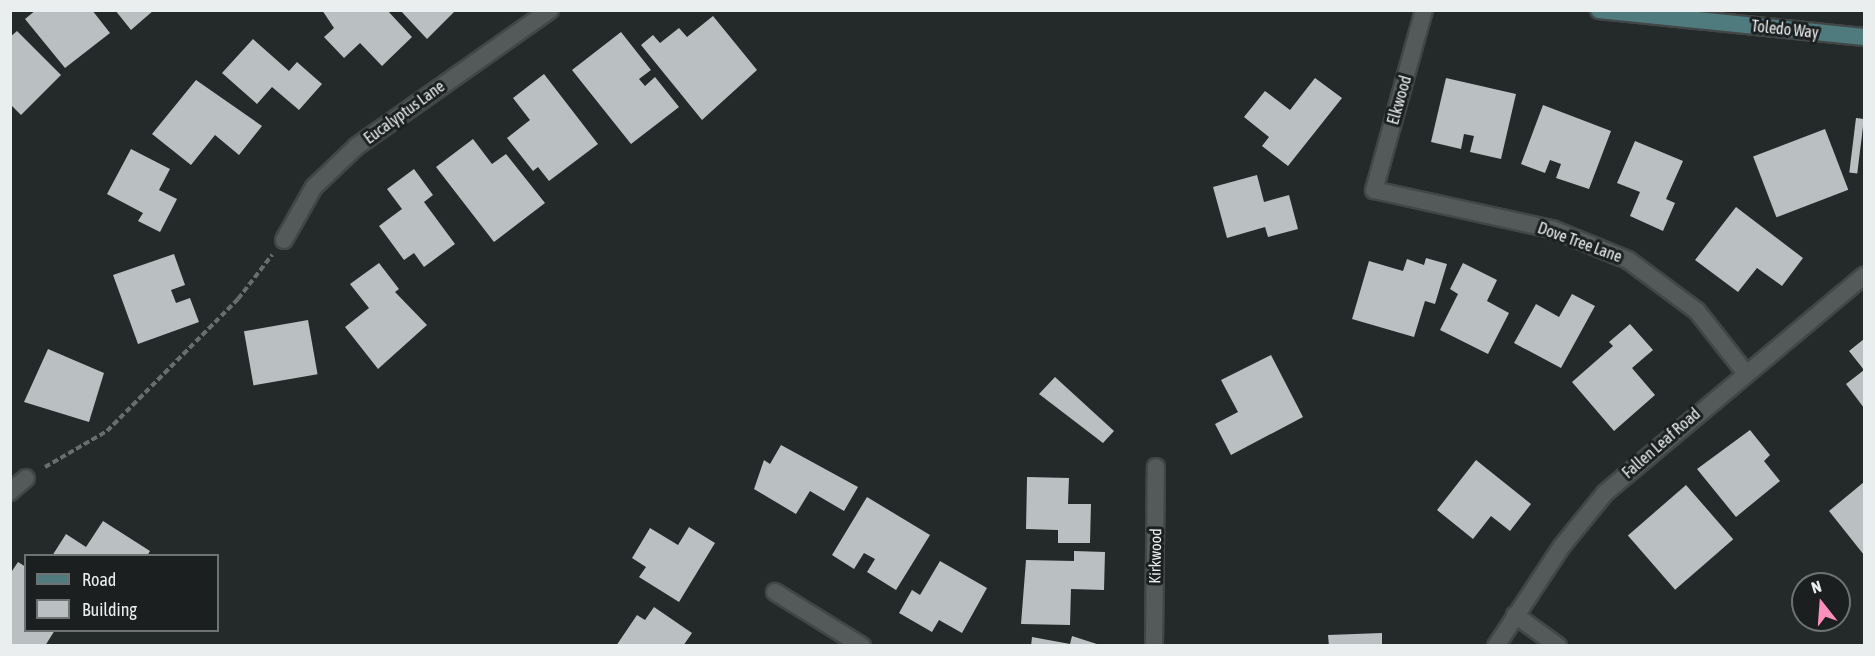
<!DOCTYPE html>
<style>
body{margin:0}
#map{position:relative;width:1875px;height:656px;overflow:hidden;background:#242929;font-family:"Asap Condensed",sans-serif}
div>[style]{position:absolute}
.building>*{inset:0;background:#bac0c1;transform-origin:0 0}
.path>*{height:4px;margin-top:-2px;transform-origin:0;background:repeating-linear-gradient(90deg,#696d6d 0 6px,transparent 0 9px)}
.roads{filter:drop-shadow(2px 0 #424647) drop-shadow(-2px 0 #424647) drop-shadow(0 2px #424647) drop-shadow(0 -2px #424647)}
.minor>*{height:16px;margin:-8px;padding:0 8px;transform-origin:8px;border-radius:8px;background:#545a5a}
.secondary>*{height:16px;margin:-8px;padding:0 8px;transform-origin:8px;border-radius:8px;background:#4f7b7f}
span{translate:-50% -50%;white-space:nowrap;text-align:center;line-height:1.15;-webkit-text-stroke:6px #1b1f20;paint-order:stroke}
.street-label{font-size:16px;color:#ebeeef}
.frame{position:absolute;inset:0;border:12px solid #ebeeef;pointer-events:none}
.legend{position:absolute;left:24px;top:554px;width:195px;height:78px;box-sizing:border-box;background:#1b1f20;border:2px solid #6e7273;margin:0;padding:8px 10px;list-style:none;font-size:18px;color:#ebeeef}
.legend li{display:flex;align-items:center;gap:12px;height:30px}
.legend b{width:30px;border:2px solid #6e7273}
.north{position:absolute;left:1791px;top:572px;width:60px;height:60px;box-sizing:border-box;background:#1b1f20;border:2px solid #6e7273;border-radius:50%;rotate:343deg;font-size:16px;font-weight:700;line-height:24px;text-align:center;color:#ebeeef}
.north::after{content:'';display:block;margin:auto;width:21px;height:27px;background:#fe8ebe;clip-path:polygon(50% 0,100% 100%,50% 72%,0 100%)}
</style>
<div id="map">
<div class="building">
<i style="clip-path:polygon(36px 10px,92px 10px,110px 33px,65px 68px,25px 19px)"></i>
<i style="clip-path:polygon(115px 10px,154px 10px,131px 30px)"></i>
<i style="clip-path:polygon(322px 10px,387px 10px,412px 37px,382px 66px,360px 43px,344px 58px,324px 37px,334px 28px)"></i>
<i style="clip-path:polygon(400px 10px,456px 10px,427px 39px)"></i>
<i style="clip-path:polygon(713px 16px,757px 70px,702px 120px,641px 45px,653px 35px,660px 43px,679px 28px,687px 37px)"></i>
<i style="clip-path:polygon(17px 31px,61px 75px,21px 115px,10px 104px,10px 37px)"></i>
<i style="clip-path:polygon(621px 32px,651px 70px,639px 79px,645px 86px,655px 77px,679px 107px,631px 144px,572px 70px)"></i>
<i style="clip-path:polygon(253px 39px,289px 71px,297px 62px,322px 84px,299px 110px,272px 87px,257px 104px,222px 73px)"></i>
<i style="clip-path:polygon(544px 74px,598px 144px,549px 181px,538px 167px,533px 171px,507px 138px,530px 120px,513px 98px)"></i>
<i style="clip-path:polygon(1315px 78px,1342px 98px,1288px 166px,1262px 146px,1269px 137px,1244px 117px,1265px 91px,1290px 110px)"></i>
<i style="clip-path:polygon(1446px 78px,1516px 94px,1501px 159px,1470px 152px,1474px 136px,1464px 134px,1461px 149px,1431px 142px)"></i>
<i style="clip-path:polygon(196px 80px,262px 126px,239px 155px,215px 135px,191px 165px,152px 134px)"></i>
<i style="clip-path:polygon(1543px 105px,1611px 131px,1589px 189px,1556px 178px,1561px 164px,1550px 160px,1545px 173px,1521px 164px)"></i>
<i style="left:1856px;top:118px;width:8px;height:55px;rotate:7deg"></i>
<i style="left:1825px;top:129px;width:65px;height:77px;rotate:69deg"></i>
<i style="clip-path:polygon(473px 139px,492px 164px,506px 154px,545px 203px,494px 242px,436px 167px)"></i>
<i style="clip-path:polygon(1635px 141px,1683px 161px,1666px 199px,1675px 203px,1663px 231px,1630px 216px,1640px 192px,1617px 183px)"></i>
<i style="clip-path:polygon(131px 149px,170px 169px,159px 190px,177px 199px,160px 232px,138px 221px,143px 213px,107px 194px)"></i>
<i style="clip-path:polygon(414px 169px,433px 195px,424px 202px,455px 244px,424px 267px,414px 253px,404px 260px,379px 226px,402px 209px,387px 189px)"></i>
<i style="clip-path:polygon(1257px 175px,1264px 202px,1289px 195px,1298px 229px,1268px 237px,1265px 227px,1227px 238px,1213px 187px)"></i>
<i style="clip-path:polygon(1736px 207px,1803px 258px,1782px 286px,1757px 268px,1738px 292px,1695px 260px)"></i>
<i style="clip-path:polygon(174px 254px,185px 285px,171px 290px,176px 303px,190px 298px,199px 322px,138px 344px,113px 275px)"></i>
<i style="clip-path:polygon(1426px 258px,1447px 264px,1435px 304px,1425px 301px,1414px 337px,1352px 319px,1369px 261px,1403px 271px,1407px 259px,1424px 265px)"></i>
<i style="clip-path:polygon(379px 263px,399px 289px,395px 292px,427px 325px,378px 369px,345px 327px,369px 308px,350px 284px)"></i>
<i style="clip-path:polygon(1463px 263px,1497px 280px,1487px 301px,1509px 313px,1488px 354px,1440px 330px,1458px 294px,1450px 289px)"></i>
<i style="clip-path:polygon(1572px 294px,1595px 306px,1561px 368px,1514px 343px,1536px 304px,1559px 317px)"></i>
<i style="left:308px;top:320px;width:55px;height:65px;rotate:80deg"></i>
<i style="clip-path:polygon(1630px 324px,1653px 350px,1632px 368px,1655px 395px,1614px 431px,1572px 382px,1613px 346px,1609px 342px)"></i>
<i style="clip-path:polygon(1864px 339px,1864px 408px,1846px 384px,1864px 370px,1849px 351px)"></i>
<i style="clip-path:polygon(48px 349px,104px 373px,89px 422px,24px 402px)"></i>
<i style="clip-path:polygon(1271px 355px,1303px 417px,1231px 455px,1215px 424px,1238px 412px,1221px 380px)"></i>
<i style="clip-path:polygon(1055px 377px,1114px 431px,1103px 443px,1039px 394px)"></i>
<i style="clip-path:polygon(1750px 430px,1770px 455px,1764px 461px,1780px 481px,1736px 517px,1697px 469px)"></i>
<i style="clip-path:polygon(781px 445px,858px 487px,844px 511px,810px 491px,796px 514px,754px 489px,764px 460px,770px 464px)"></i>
<i style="clip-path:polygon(1476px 460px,1531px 504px,1510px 531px,1491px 516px,1473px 539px,1437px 510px)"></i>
<i style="clip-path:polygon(1027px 477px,1069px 478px,1068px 504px,1091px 504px,1090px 543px,1058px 543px,1058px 530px,1026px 529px)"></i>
<i style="clip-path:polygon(1864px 482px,1864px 555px,1829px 511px)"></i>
<i style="left:1686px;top:485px;width:72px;height:77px;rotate:49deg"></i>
<i style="clip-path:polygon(867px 497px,930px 535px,896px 590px,867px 572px,875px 559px,864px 553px,854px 569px,832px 555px)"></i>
<i style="clip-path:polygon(103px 521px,150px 551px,147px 556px,52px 556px,66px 534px,86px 547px)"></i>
<i style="clip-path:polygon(689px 527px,715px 543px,679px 602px,639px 577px,646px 567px,632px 558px,650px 528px,678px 545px)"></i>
<i style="clip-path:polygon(1074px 551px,1105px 552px,1104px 590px,1071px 589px,1070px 625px,1021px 624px,1026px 560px,1074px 561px)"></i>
<i style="clip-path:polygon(940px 561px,987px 588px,962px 633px,939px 620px,932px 632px,899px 613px,912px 590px,920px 595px)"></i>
<i style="clip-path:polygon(18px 562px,26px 567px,26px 630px,55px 630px,45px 646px,10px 646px,10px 574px)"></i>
<i style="clip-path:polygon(654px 607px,692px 633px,683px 646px,616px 646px,637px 615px,645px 620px)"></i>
<i style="clip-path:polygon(1382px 633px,1382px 646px,1329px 646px,1328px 635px)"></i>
<i style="clip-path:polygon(1072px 636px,1103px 646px,1031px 646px,1032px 637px,1070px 644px)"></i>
</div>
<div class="path">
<i style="left:45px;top:467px;width:72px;rotate:-30.1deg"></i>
<i style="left:107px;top:431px;width:186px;rotate:-45.2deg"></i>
<i style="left:238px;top:299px;width:56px;rotate:-52.3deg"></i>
</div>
<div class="roads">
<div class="minor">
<i style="left:1424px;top:10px;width:187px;rotate:105.5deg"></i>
<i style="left:1374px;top:190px;width:182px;rotate:12.4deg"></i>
<i style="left:1552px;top:229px;width:82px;rotate:22.2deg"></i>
<i style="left:1628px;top:260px;width:86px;rotate:36.5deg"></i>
<i style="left:1697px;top:311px;width:76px;rotate:51.9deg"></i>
<i style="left:284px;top:240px;width:61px;rotate:-60.5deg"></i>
<i style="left:314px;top:187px;width:59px;rotate:-43.6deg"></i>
<i style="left:357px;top:146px;width:236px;rotate:-35.2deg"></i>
<i style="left:10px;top:492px;width:21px;rotate:-41deg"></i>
<i style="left:775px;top:592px;width:102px;rotate:31.8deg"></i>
<i style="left:1515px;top:615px;width:53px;rotate:35.8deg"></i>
<i style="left:1154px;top:646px;width:179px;rotate:-89.4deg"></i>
<i style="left:1496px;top:646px;width:120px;rotate:-56.6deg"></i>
<i style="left:1562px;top:546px;width:68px;rotate:-50.9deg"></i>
<i style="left:1605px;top:493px;width:338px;rotate:-40deg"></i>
</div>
<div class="secondary">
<i style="left:1599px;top:10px;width:266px;rotate:5.8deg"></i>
</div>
</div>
<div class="street-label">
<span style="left:1785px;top:29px;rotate:6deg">Toledo Way</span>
<span style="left:1399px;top:100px;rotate:-74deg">Elkwood</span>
<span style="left:404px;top:112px;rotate:-36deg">Eucalyptus Lane</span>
<span style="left:1580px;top:242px;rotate:20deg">Dove Tree Lane</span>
<span style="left:1661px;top:443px;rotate:-41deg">Fallen Leaf Road</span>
<span style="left:1155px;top:556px;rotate:-89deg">Kirkwood</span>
</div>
<div class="frame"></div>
<ul class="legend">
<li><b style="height:8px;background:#4f7b7f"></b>Road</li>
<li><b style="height:16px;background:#bac0c1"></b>Building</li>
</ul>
<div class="north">N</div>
</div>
